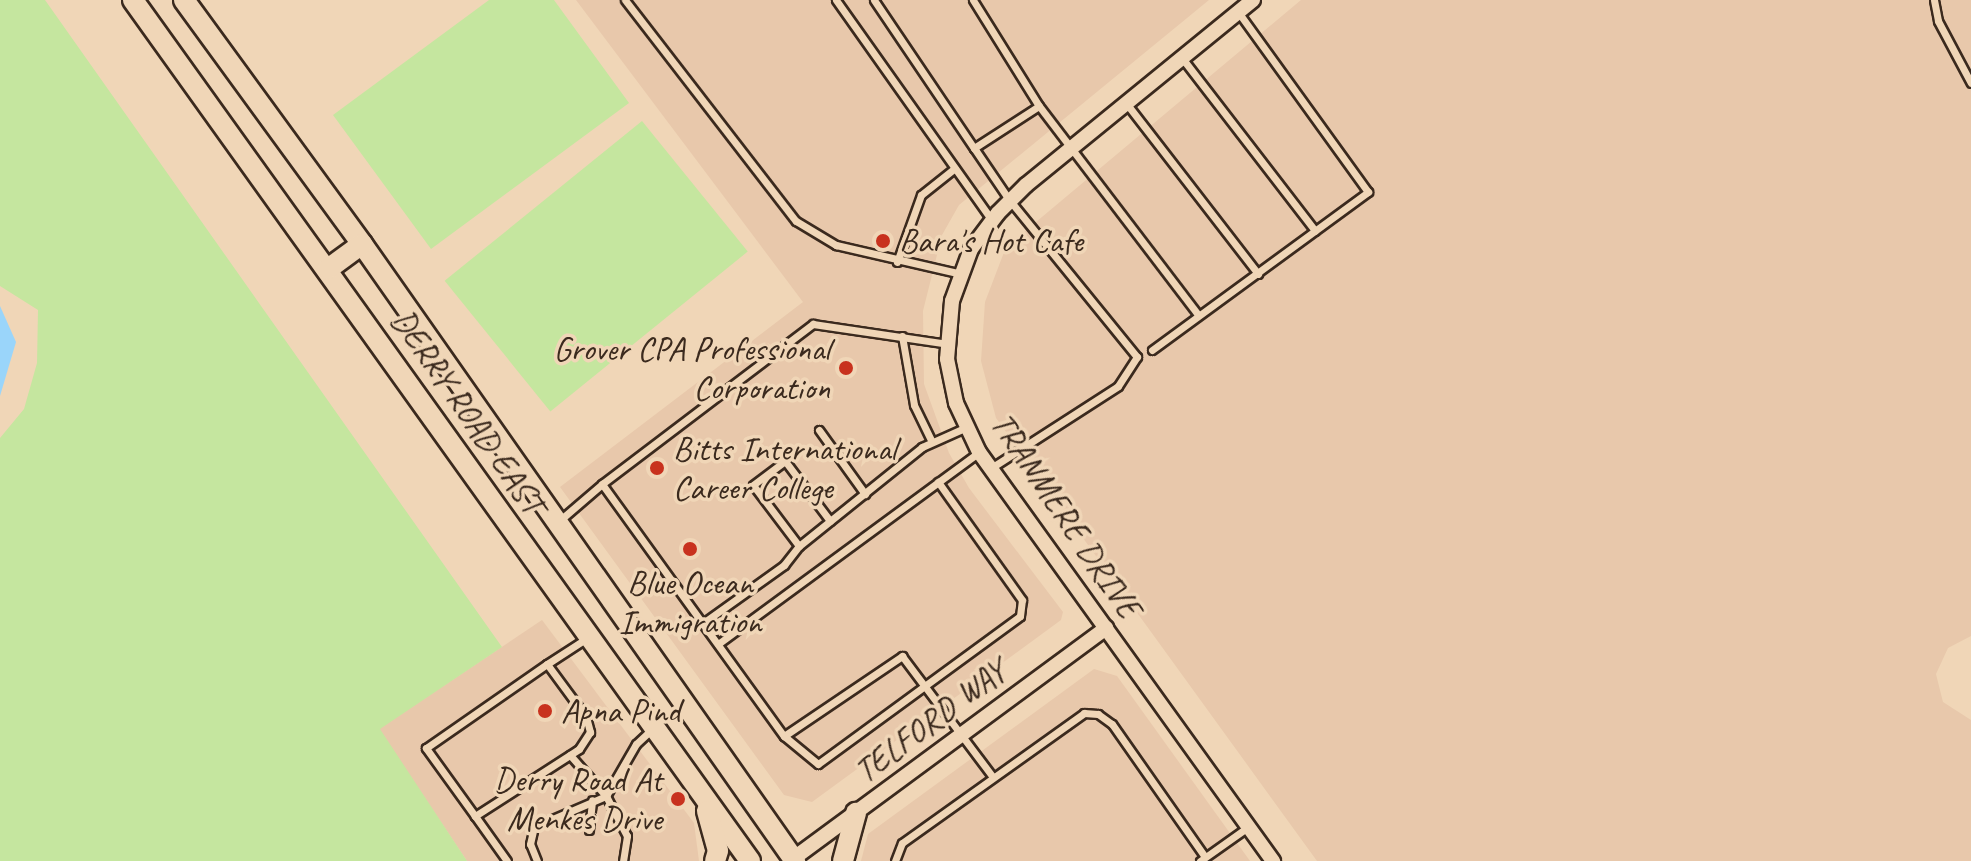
<!DOCTYPE html>
<style>
body{margin:0}
#map{position:relative;width:1971px;height:861px;overflow:hidden;background:#f0d6b7;font-family:Caveat,sans-serif}
div>[style]{position:absolute}
.built>*{inset:0;background:#e8c8ab}
.green>*{inset:0;background:#c5e69f;transform-origin:0 0}
.water>*{inset:0;background:#9ad5fa}
.roads{filter:drop-shadow(2px 0 #3b2a1e) drop-shadow(-2px 0 #3b2a1e) drop-shadow(0 2px #3b2a1e) drop-shadow(0 -2px #3b2a1e)}
.service>*{height:7px;margin:-3.5px;padding:0 3.5px;transform-origin:3.5px;border-radius:3.5px;background:#f0d6b7}
.minor>*{height:14px;margin:-7px;padding:0 7px;transform-origin:7px;border-radius:7px;background:#f0d6b7}
.secondary>*{height:20px;margin:-10px;padding:0 10px;transform-origin:10px;border-radius:10px;background:#f0d6b7}
.dots>*{width:22px;height:22px;translate:-50% -50%;box-sizing:border-box;border:4px solid #f0d6b7;border-radius:50%}
span{translate:-50% -50%;white-space:nowrap;text-align:center;line-height:1.15;-webkit-text-stroke:7px #f0d6b7;paint-order:stroke}
.poi-label{font-size:34px;color:#3b2a1e}
.left{translate:0 -50%;text-align:left}
.right{translate:-100% -50%;text-align:right}
.street-label{font-size:34px;color:#3b2a1e}
</style>
<div id="map">
<div class="built">
<i style="clip-path:polygon(576px 0,1209px 0,959px 205px,942px 235px,923px 311px,924px 384px,949px 453px,969px 488px,1063px 612px,1061px 620px,812px 802px,784px 795px,560px 487px,803px 302px)"></i>
<i style="clip-path:polygon(1301px 0,1971px 0,1971px 636px,1948px 648px,1936px 674px,1943px 702px,1971px 720px,1971px 861px,1317px 861px,996px 418px,981px 361px,985px 302px,1006px 247px)"></i>
<i style="clip-path:polygon(542px 620px,694px 823px,699px 861px,467px 861px,379px 729px)"></i>
<i style="clip-path:polygon(1094px 669px,1117px 676px,1250px 861px,861px 861px,868px 834px)"></i>
</div>
<div class="green">
<i style="clip-path:polygon(0 0,45px 0,502px 647px,380px 729px,467px 861px,0 861px,0 438px,24px 409px,37px 363px,38px 310px,0 286px)"></i>
<i style="clip-path:polygon(489px 0,554px 0,629px 103px,431px 249px,333px 115px)"></i>
<i style="left:642px;top:121px;width:168px;height:254px;rotate:51deg"></i>
</div>
<div class="water">
<i style="clip-path:polygon(0 306px,16px 342px,0 396px)"></i>
</div>
<div class="roads">
<div class="service">
<i style="left:625px;top:0;width:279px;rotate:52.3deg"></i>
<i style="left:796px;top:221px;width:47px;rotate:31deg"></i>
<i style="left:836px;top:245px;width:129px;rotate:13deg"></i>
<i style="left:836px;top:0;width:270px;rotate:54.7deg"></i>
<i style="left:874px;top:0;width:179px;rotate:56deg"></i>
<i style="left:973px;top:0;width:125px;rotate:58.1deg"></i>
<i style="left:1039px;top:106px;width:263px;rotate:52.7deg"></i>
<i style="left:1934px;top:0;width:21px;rotate:79deg"></i>
<i style="left:1938px;top:21px;width:70px;rotate:62deg"></i>
<i style="left:1182px;top:58px;width:218px;rotate:52.4deg"></i>
<i style="left:1126px;top:103px;width:216px;rotate:52.3deg"></i>
<i style="left:897px;top:262px;width:71px;rotate:-70.3deg"></i>
<i style="left:921px;top:195px;width:43px;rotate:-38.5deg"></i>
<i style="left:902px;top:336px;width:70px;rotate:80.1deg"></i>
<i style="left:914px;top:405px;width:41px;rotate:64.1deg"></i>
<i style="left:1152px;top:350px;width:268px;rotate:-36.2deg"></i>
<i style="left:1368px;top:192px;width:222px;rotate:-125.8deg"></i>
<i style="left:819px;top:430px;width:79px;rotate:54.3deg"></i>
<i style="left:991px;top:468px;width:151px;rotate:-32.8deg"></i>
<i style="left:1118px;top:386px;width:35px;rotate:-57deg"></i>
<i style="left:1137px;top:357px;width:201px;rotate:-129.1deg"></i>
<i style="left:1010px;top:201px;width:64px;rotate:-124.2deg"></i>
<i style="left:974px;top:148px;width:77px;rotate:-32.9deg"></i>
<i style="left:602px;top:484px;width:265px;rotate:-37.2deg"></i>
<i style="left:813px;top:324px;width:136px;rotate:8.4deg"></i>
<i style="left:559px;top:521px;width:57px;rotate:-40.7deg"></i>
<i style="left:602px;top:484px;width:311px;rotate:54.2deg"></i>
<i style="left:784px;top:736px;width:143px;rotate:-34.1deg"></i>
<i style="left:902px;top:656px;width:151px;rotate:53.1deg"></i>
<i style="left:799px;top:546px;width:76px;rotate:-127deg"></i>
<i style="left:753px;top:485px;width:40px;rotate:-37deg"></i>
<i style="left:785px;top:461px;width:75px;rotate:53.1deg"></i>
<i style="left:703px;top:623px;width:100px;rotate:-35.6deg"></i>
<i style="left:784px;top:565px;width:24px;rotate:-52deg"></i>
<i style="left:799px;top:546px;width:158px;rotate:-38.8deg"></i>
<i style="left:922px;top:447px;width:49px;rotate:-24deg"></i>
<i style="left:718px;top:644px;width:324px;rotate:-36.3deg"></i>
<i style="left:547px;top:664px;width:66px;rotate:53.7deg"></i>
<i style="left:586px;top:717px;width:16px;rotate:75deg"></i>
<i style="left:590px;top:732px;width:20px;rotate:123deg"></i>
<i style="left:579px;top:749px;width:124px;rotate:147.2deg"></i>
<i style="left:475px;top:816px;width:84px;rotate:-125.8deg"></i>
<i style="left:426px;top:748px;width:147px;rotate:-34.8deg"></i>
<i style="left:547px;top:664px;width:48px;rotate:-33deg"></i>
<i style="left:784px;top:736px;width:44px;rotate:39.5deg"></i>
<i style="left:818px;top:764px;width:250px;rotate:-36.2deg"></i>
<i style="left:1020px;top:616px;width:16px;rotate:-83deg"></i>
<i style="left:1022px;top:600px;width:145px;rotate:-125.4deg"></i>
<i style="left:570px;top:755px;width:55px;rotate:48.7deg"></i>
<i style="left:606px;top:796px;width:60px;rotate:-60deg"></i>
<i style="left:636px;top:744px;width:22px;rotate:-43deg"></i>
<i style="left:475px;top:816px;width:55px;rotate:54.6deg"></i>
<i style="left:589px;top:830px;width:30px;rotate:-84deg"></i>
<i style="left:537px;top:861px;width:18px;rotate:-112deg"></i>
<i style="left:530px;top:844px;width:17px;rotate:-77deg"></i>
<i style="left:534px;top:827px;width:78px;rotate:-23.3deg"></i>
<i style="left:606px;top:796px;width:45px;rotate:62.3deg"></i>
<i style="left:627px;top:836px;width:25px;rotate:99deg"></i>
<i style="left:895px;top:861px;width:19px;rotate:-69deg"></i>
<i style="left:902px;top:843px;width:224px;rotate:-35.5deg"></i>
<i style="left:1084px;top:713px;width:14px;rotate:4deg"></i>
<i style="left:1098px;top:714px;width:17px;rotate:36deg"></i>
<i style="left:1112px;top:724px;width:162px;rotate:55deg"></i>
<i style="left:1200px;top:861px;width:59px;rotate:-35.3deg"></i>
</div>
<div class="minor">
<i style="left:1253px;top:0;width:293px;rotate:140.8deg"></i>
<i style="left:1026px;top:185px;width:40px;rotate:135deg"></i>
<i style="left:998px;top:213px;width:45px;rotate:126.9deg"></i>
<i style="left:971px;top:249px;width:55px;rotate:110.1deg"></i>
<i style="left:952px;top:301px;width:58px;rotate:94.9deg"></i>
<i style="left:947px;top:359px;width:45px;rotate:78.4deg"></i>
<i style="left:956px;top:403px;width:54px;rotate:64.9deg"></i>
<i style="left:979px;top:452px;width:504px;rotate:54.29deg"></i>
<i style="left:790px;top:861px;width:393px;rotate:-36.4deg"></i>
</div>
<div class="secondary">
<i style="left:133px;top:0;width:1059px;rotate:54.37deg"></i>
<i style="left:184px;top:0;width:302px;rotate:53.9deg"></i>
<i style="left:362px;top:244px;width:754px;rotate:54.94deg"></i>
<i style="left:328px;top:269px;width:42px;rotate:-36.3deg"></i>
<i style="left:707px;top:811px;width:41px;rotate:74.6deg"></i>
<i style="left:718px;top:851px;width:10px;rotate:107deg"></i>
<i style="left:843px;top:861px;width:50px;rotate:-74.8deg"></i>
</div>
</div>
<div class="dots">
<i style="left:883px;top:241px;background:#c8321e"></i>
<i style="left:846px;top:368px;background:#c8321e"></i>
<i style="left:657px;top:468px;background:#c8321e"></i>
<i style="left:690px;top:549px;background:#c8321e"></i>
<i style="left:545px;top:711px;background:#c8321e"></i>
<i style="left:678px;top:799px;background:#c8321e"></i>
</div>
<div class="poi-label">
<span class="left" style="left:899px;top:241px">Bara's Hot Cafe</span>
<span class="right" style="left:830px;top:368px">Grover CPA Professional<br>Corporation</span>
<span class="left" style="left:673px;top:468px">Bitts International<br>Career College</span>
<span style="left:690px;top:602px">Blue Ocean<br>Immigration</span>
<span class="left" style="left:561px;top:711px">Apna Pind</span>
<span class="right" style="left:662px;top:799px">Derry Road At<br>Menkes Drive</span>
</div>
<div class="street-label">
<span style="left:468px;top:411px;rotate:55deg">DERRY ROAD EAST</span>
<span style="left:1066px;top:515px;rotate:56deg">TRANMERE DRIVE</span>
<span style="left:930px;top:721px;rotate:-37deg">TELFORD WAY</span>
</div>
</div>
